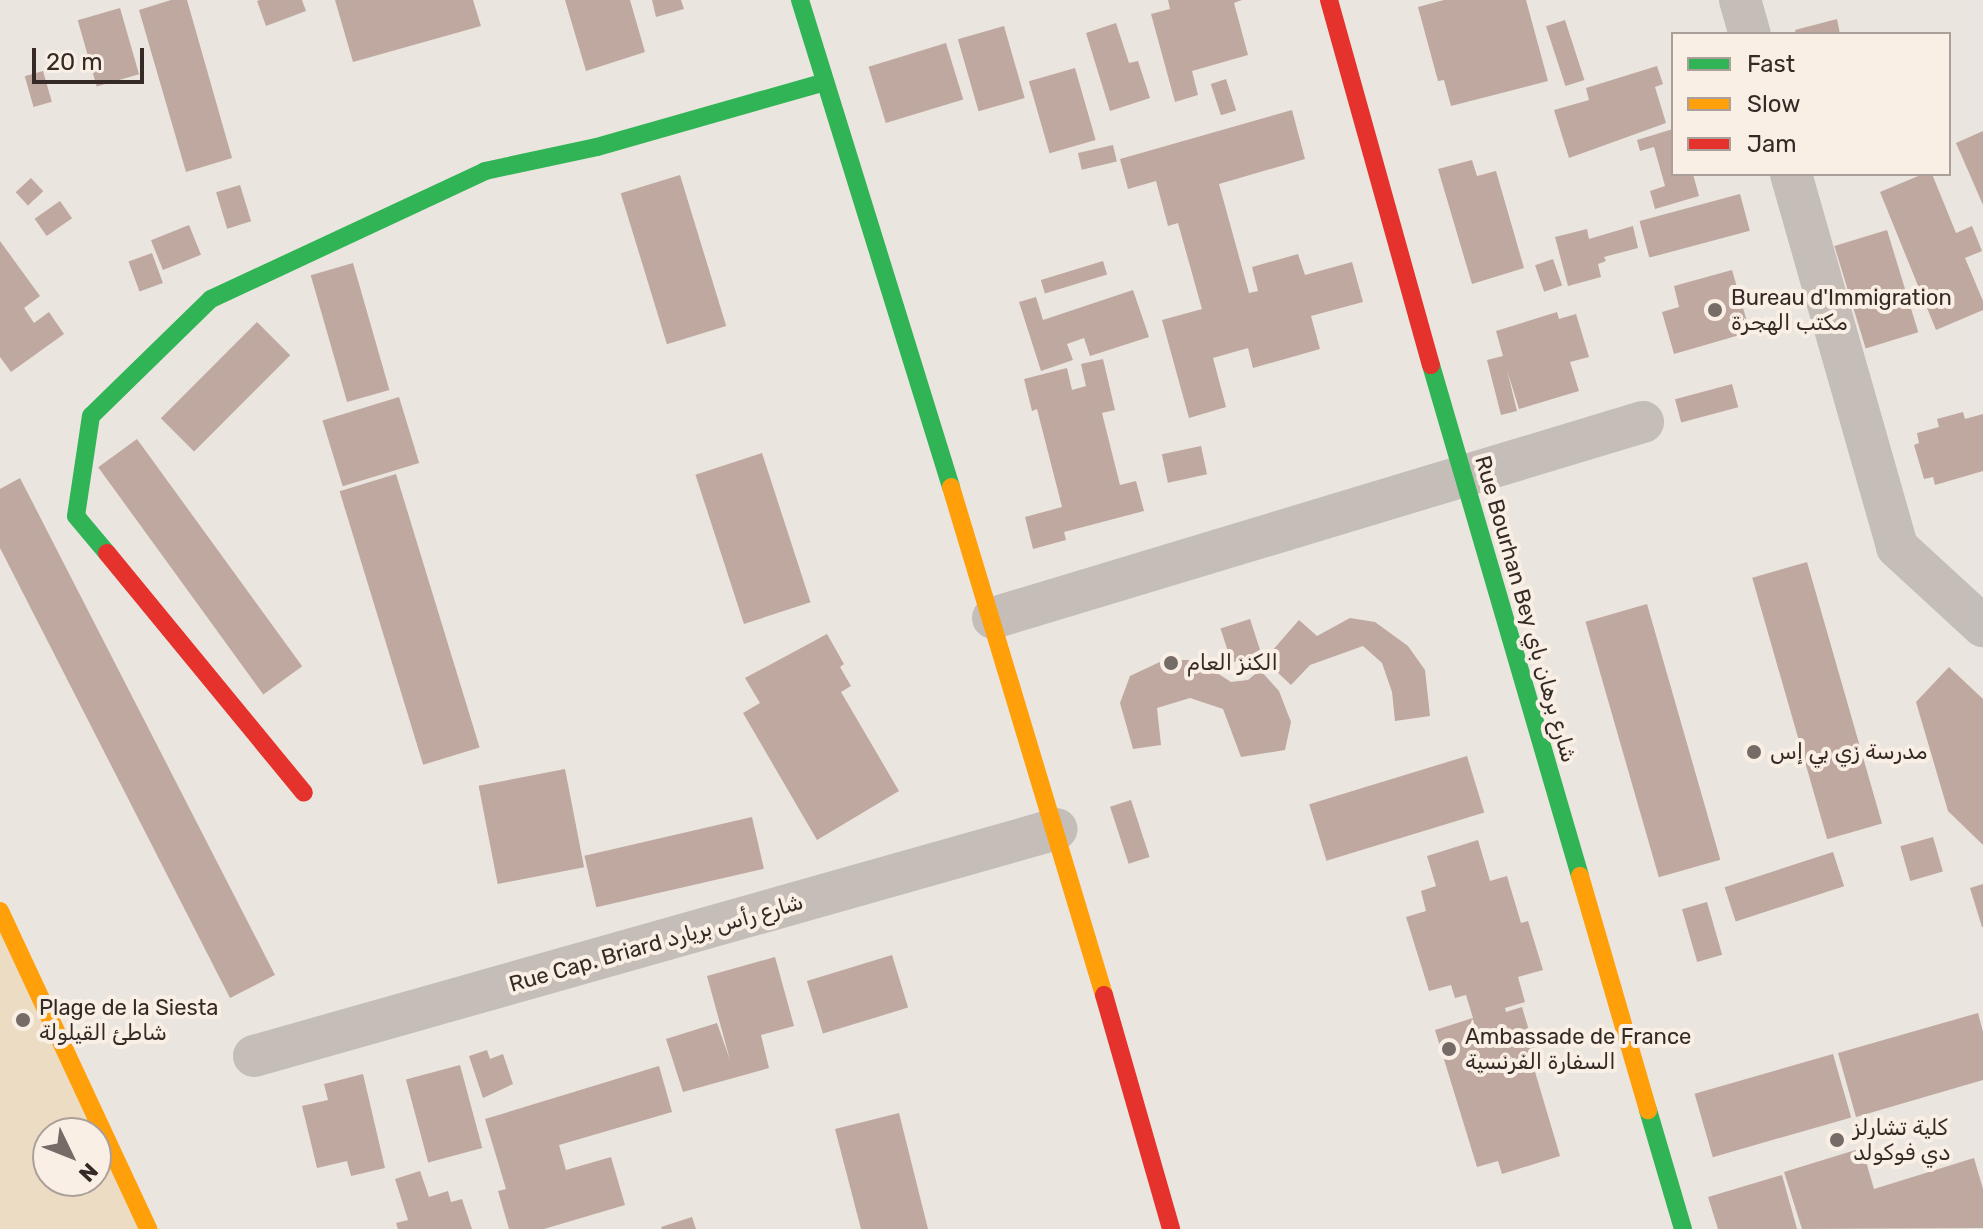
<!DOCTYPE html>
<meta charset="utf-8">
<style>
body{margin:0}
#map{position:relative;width:1983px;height:1229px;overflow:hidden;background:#ebe5df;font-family:Rubik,Cairo,sans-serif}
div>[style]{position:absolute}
.sand>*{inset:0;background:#eddcc4}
.building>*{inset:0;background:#bfa8a0;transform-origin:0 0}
.street>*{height:42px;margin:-21px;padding:0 21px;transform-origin:21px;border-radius:21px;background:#c4bdb8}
.fast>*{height:18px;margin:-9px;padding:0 9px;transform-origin:9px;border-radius:9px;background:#30b455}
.slow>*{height:18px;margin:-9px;padding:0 9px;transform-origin:9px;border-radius:9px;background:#ff9f0a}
.jam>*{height:18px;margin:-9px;padding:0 9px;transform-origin:9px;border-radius:9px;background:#e5322d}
.dots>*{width:22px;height:22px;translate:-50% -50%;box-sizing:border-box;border:4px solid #f9efe5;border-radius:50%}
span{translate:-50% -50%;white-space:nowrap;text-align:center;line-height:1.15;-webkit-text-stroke:8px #f9efe5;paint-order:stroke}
.poi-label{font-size:22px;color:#352a26}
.left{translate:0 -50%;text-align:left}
.street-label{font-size:22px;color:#352a26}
.legend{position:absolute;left:1671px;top:32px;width:280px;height:144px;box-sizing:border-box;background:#f9efe5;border:2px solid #aba099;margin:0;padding:10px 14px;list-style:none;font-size:24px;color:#352a26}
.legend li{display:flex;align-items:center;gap:16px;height:40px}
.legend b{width:40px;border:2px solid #aba099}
.north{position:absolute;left:32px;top:1117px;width:80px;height:80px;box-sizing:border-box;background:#f9efe5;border:2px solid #aba099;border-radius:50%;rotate:133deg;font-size:22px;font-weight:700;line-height:32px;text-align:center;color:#352a26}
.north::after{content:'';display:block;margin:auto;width:28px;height:36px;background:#756b67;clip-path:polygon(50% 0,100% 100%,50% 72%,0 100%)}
.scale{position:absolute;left:32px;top:48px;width:112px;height:36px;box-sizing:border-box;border:4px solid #352a26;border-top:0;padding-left:10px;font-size:24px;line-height:28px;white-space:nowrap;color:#352a26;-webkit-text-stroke:6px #f9efe5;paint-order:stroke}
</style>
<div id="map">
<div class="sand">
<i style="clip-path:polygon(evenodd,0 928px,141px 1229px,0 1229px,0 928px,48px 1133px,96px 1133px,96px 1181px,48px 1181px,48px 1133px)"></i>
</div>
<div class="building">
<i style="clip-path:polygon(171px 0,187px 0,232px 158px,186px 172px,139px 10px)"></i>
<i style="clip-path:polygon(260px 0,302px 0,306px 11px,266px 26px,257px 1px)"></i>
<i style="clip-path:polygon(335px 0,473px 0,481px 26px,353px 62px)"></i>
<i style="clip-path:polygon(565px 0,630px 0,645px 52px,586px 71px)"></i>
<i style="clip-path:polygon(652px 0,681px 0,684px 9px,656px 17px)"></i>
<i style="clip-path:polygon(1168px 0,1242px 0,1234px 3px,1248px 55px,1192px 71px,1198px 95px,1175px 102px,1151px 14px,1170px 9px)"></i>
<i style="clip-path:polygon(1444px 0,1526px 0,1548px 81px,1451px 106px,1444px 80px,1438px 81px,1418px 7px)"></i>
<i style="left:120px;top:8px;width:69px;height:44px;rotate:74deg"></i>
<i style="clip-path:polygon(1837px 19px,1840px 34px,1796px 34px,1795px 30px)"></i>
<i style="left:1565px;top:20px;width:63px;height:20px;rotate:72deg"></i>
<i style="clip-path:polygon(1116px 23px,1129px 63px,1138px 61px,1150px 98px,1110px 111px,1086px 33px)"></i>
<i style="left:1004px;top:26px;width:75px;height:48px;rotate:74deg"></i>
<i style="left:946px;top:43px;width:59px;height:81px;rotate:73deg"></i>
<i style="clip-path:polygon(1657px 66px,1663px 84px,1655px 87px,1666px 123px,1569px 158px,1554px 110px,1589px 100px,1586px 88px)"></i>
<i style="left:1075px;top:68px;width:75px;height:48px;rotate:74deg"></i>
<i style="left:43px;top:71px;width:32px;height:19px;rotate:74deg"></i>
<i style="left:1226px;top:79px;width:33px;height:16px;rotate:72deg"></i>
<i style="clip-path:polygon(1292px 110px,1305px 159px,1219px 184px,1249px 293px,1258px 291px,1252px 267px,1298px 254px,1305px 275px,1352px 262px,1363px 302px,1311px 316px,1320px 349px,1253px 368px,1248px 348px,1213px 358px,1226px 407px,1189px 418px,1162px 320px,1202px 309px,1178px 223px,1168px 226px,1156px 181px,1128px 189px,1120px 159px)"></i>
<i style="clip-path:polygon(1673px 129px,1673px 174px,1693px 174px,1699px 196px,1655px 209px,1650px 191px,1665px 186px,1654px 147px,1640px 151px,1637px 140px)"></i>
<i style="clip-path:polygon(1983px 131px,1983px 205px,1956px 143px)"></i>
<i style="left:1113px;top:145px;width:17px;height:36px;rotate:77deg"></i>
<i style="clip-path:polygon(1472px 160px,1477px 176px,1496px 171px,1524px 268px,1472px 284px,1438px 169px)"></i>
<i style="clip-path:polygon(1923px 174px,1932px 174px,1956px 233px,1972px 226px,1982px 251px,1965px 258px,1983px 301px,1983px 310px,1936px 330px,1880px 192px)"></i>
<i style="left:680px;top:175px;width:158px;height:62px;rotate:73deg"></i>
<i style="left:31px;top:178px;width:18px;height:21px;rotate:47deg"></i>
<i style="left:240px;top:185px;width:38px;height:25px;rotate:73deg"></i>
<i style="left:1740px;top:194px;width:38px;height:104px;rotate:75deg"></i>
<i style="left:60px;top:201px;width:21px;height:31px;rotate:55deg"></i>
<i style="left:189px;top:225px;width:32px;height:41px;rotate:68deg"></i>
<i style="clip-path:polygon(1633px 226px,1638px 248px,1604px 257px,1606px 261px,1598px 264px,1601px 277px,1568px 286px,1555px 237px,1587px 229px,1589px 239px)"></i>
<i style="left:1887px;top:230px;width:107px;height:55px;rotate:73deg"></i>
<i style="clip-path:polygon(0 241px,40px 296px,24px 308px,34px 323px,49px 312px,64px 334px,11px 372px,0 357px)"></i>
<i style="left:152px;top:253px;width:32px;height:25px;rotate:70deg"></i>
<i style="left:1553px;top:259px;width:28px;height:19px;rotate:71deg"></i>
<i style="left:1103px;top:261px;width:14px;height:65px;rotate:73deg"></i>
<i style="left:353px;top:263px;width:132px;height:44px;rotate:74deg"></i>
<i style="clip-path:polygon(1732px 270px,1750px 332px,1674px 354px,1662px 312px,1679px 307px,1674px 286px)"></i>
<i style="clip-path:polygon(1133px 290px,1149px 337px,1090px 356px,1084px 338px,1067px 344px,1073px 360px,1041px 371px,1019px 302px,1036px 297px,1043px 320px)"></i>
<i style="clip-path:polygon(1557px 312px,1559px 319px,1576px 314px,1589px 357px,1570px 362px,1579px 391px,1519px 409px,1507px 370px,1517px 411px,1501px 415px,1487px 360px,1503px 356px,1496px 331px)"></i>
<i style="left:257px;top:322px;width:47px;height:136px;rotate:45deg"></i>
<i style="clip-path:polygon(1103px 359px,1115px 410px,1102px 413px,1120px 485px,1136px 481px,1144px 511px,1064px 532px,1066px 540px,1033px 549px,1025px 517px,1062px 507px,1037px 409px,1032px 411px,1024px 379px,1067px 368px,1072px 390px,1086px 386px,1081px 364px)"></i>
<i style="left:1732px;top:384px;width:24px;height:59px;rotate:75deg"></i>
<i style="left:399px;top:397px;width:69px;height:80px;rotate:73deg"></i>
<i style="clip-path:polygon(1963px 412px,1965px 419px,1983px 414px,1983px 471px,1935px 485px,1933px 477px,1924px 479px,1914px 445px,1919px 443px,1917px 433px,1939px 427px,1937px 419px)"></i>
<i style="left:137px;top:439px;width:281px;height:48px;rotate:54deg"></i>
<i style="left:1201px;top:446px;width:29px;height:40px;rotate:78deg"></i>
<i style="left:762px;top:453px;width:157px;height:70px;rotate:72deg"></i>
<i style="left:396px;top:474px;width:286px;height:59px;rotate:73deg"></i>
<i style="clip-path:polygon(20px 478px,275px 975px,230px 998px,0 548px,0 489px)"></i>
<i style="left:1807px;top:562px;width:272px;height:57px;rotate:74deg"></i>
<i style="left:1647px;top:604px;width:266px;height:64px;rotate:74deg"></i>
<i style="clip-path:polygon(1350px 618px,1375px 622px,1408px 646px,1425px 670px,1430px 716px,1395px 721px,1392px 692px,1382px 663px,1363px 646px,1310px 665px,1291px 685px,1264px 660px,1299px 620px,1317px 636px)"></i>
<i style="left:1250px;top:619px;width:36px;height:31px;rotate:72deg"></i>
<i style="clip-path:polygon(827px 634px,844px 664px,840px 667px,851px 686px,841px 692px,899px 791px,817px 840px,743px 713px,760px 703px,745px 678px)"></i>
<i style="clip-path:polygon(1164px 660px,1197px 660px,1231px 682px,1248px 680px,1260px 670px,1279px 691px,1291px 722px,1285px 750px,1241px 757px,1223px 709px,1190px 698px,1157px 708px,1161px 745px,1133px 749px,1120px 703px,1130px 676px)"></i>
<i style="clip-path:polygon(1949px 667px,1983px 699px,1983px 845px,1948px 811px,1916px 702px)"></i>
<i style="left:1467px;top:756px;width:59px;height:165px;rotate:73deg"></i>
<i style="left:565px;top:769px;width:100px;height:88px;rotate:79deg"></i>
<i style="left:1131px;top:800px;width:60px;height:22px;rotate:72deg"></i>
<i style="left:752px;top:817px;width:53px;height:172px;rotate:77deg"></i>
<i style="left:1933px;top:837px;width:36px;height:34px;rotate:74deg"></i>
<i style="clip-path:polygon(1478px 840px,1490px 881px,1507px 876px,1521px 923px,1528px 921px,1543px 970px,1518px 977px,1525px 1002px,1505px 1008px,1506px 1012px,1522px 1007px,1536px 1054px,1530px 1055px,1560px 1156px,1502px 1174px,1498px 1161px,1477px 1167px,1435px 1030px,1473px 1018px,1466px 995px,1455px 998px,1451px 985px,1429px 991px,1406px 917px,1426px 911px,1421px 891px,1436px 886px,1427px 856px)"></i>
<i style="left:1833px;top:852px;width:36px;height:114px;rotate:72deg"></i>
<i style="clip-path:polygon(1983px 884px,1983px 927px,1982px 927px,1970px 888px)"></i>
<i style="left:1707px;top:902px;width:55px;height:26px;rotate:74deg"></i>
<i style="left:892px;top:955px;width:55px;height:89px;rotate:73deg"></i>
<i style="clip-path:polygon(775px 957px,794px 1026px,761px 1035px,769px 1068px,683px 1092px,666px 1039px,717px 1023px,730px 1060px,707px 976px)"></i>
<i style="clip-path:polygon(1978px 1013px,1983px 1032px,1983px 1080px,1856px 1117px,1838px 1053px)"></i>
<i style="clip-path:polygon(487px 1050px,490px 1059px,503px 1054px,513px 1084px,483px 1098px,469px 1056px)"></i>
<i style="left:1833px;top:1054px;width:66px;height:144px;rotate:74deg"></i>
<i style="left:460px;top:1065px;width:86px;height:56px;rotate:75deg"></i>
<i style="clip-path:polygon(659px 1066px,672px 1112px,559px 1145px,566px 1170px,611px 1157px,625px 1205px,544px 1229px,509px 1229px,498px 1191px,506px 1189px,485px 1119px)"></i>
<i style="clip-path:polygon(363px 1074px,385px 1168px,351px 1176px,347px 1161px,317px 1168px,302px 1106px,328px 1100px,324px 1084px)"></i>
<i style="clip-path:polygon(899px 1113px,928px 1229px,861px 1229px,835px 1129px)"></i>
<i style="clip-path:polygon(1862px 1148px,1874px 1189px,1974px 1158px,1983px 1189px,1983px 1228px,1802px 1229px,1784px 1172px)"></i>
<i style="clip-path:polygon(420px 1171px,429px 1197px,448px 1191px,451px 1202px,462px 1199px,472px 1229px,398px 1229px,396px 1223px,408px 1220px,395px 1179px)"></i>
<i style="clip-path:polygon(1782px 1175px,1797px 1229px,1718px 1229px,1708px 1197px)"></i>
<i style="clip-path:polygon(692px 1217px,696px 1229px,662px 1229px,661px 1227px)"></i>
</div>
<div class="street">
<i style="left:1740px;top:0;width:35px;rotate:74deg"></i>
<i style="left:1791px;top:174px;width:388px;rotate:74.1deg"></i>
<i style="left:1897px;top:547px;width:117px;rotate:42.6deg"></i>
<i style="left:993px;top:618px;width:679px;rotate:-16.78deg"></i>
<i style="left:254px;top:1056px;width:834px;rotate:-15.79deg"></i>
</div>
<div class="fast">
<i style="left:800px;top:0;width:510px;rotate:72.77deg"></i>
<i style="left:1431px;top:365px;width:532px;rotate:73.74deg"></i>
<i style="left:107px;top:553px;width:48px;rotate:-130deg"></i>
<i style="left:76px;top:516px;width:101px;rotate:-81.5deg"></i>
<i style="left:91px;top:416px;width:168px;rotate:-44.3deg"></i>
<i style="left:211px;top:299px;width:302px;rotate:-25deg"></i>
<i style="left:485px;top:171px;width:115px;rotate:-12.1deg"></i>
<i style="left:597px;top:147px;width:237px;rotate:-15.9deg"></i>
<i style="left:1648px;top:1110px;width:124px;rotate:73.6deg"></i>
</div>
<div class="slow">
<i style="left:951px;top:487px;width:531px;rotate:73.24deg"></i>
<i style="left:1580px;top:876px;width:244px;rotate:73.8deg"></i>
<i style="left:0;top:911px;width:351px;rotate:65deg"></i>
</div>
<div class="jam">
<i style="left:1329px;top:0;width:379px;rotate:74.4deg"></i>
<i style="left:107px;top:553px;width:310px;rotate:50.6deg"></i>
<i style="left:1104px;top:995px;width:243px;rotate:74deg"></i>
</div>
<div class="dots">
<i style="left:1715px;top:310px;background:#756b67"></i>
<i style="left:1171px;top:663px;background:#756b67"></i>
<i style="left:1754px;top:752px;background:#756b67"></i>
<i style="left:23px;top:1020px;background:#756b67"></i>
<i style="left:1449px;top:1049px;background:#756b67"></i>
<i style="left:1837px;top:1140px;background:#756b67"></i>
</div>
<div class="poi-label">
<span class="left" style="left:1731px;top:310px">Bureau d'Immigration<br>مكتب الهجرة</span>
<span class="left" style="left:1187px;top:663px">الكنز العام</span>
<span class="left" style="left:1770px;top:752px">مدرسة زي بي إس</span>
<span class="left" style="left:39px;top:1020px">Plage de la Siesta<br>شاطئ القيلولة</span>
<span class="left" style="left:1465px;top:1049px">Ambassade de France<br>السفارة الفرنسية</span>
<span class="left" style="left:1853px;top:1140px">كلية تشارلز<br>دي فوكولد</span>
</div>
<div class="street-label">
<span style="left:1526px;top:609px;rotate:74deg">Rue Bourhan Bey شارع برهان باي</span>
<span style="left:656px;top:943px;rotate:-16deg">Rue Cap. Briard شارع رأس بريارد</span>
</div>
<ul class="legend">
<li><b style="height:10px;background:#30b455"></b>Fast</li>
<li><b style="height:10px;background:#ff9f0a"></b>Slow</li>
<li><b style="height:10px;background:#e5322d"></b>Jam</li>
</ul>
<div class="north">N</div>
<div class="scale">20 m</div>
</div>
